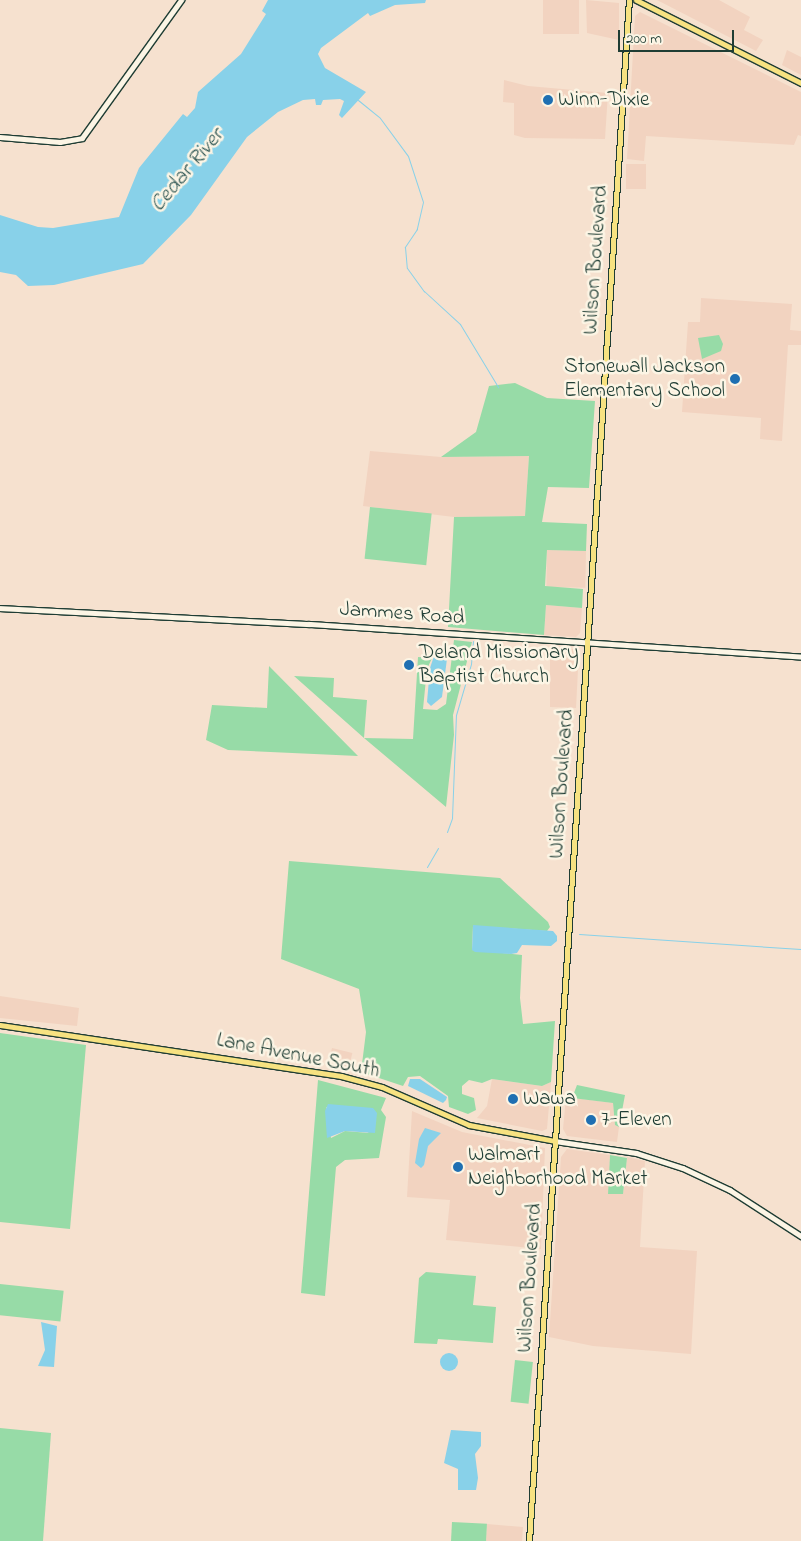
<!DOCTYPE html>
<style>
body{margin:0}
#map{position:relative;width:801px;height:1541px;overflow:hidden;background:#f6e1cf;font-family:"Indie Flower",sans-serif}
div>[style]{position:absolute}
.built>*{inset:0;background:#f2d3c0;transform-origin:0 0}
.green>*{inset:0;background:#97dba7;transform-origin:0 0}
.water>*{inset:0;background:#88d1e9}
.round{border-radius:50%}
.stream>*{height:1px;margin:-0.5px;padding:0 0.5px;transform-origin:0.5px;border-radius:0.5px;background:#88d1e9}
.roads{filter:drop-shadow(1px 0 #1f3d34) drop-shadow(-1px 0 #1f3d34) drop-shadow(0 1px #1f3d34) drop-shadow(0 -1px #1f3d34)}
.minor>*{height:4.5px;margin:-2.25px;padding:0 2.25px;transform-origin:2.25px;border-radius:2.25px;background:#fcf5e5}
.major>*{height:5px;margin:-2.5px;padding:0 2.5px;transform-origin:2.5px;border-radius:2.5px;background:#f7e281}
.dots>*{width:14px;height:14px;translate:-50% -50%;box-sizing:border-box;border:2px solid #fcf5e5;border-radius:50%}
span{translate:-50% -50%;white-space:nowrap;text-align:center;line-height:1.15;-webkit-text-stroke:5px #fcf5e5;paint-order:stroke}
.poi-label{font-size:21px;color:#1f3d34}
.left{translate:0 -50%;text-align:left}
.right{translate:-100% -50%;text-align:right}
.street-label{font-size:21px;color:#1f3d34}
.water-label{font-size:22px;color:#345b58;font-style:italic}
.scale{position:absolute;left:618px;top:30px;width:116px;height:22px;box-sizing:border-box;border:2px solid #1f3d34;border-top:0;padding-left:6px;font-size:15px;line-height:18px;white-space:nowrap;color:#1f3d34;-webkit-text-stroke:4px #fcf5e5;paint-order:stroke}
</style>
<div id="map">
<div class="built">
<i style="left:543px;top:0;width:36px;height:34px"></i>
<i style="clip-path:polygon(586px 0,619px 3px,619px 40px,587px 33px)"></i>
<i style="clip-path:polygon(657px 0,719px 0,750px 17px,744px 30px,763px 40px,756px 51px)"></i>
<i style="clip-path:polygon(640px 12px,801px 92px,801px 136px,798px 135px,794px 145px,646px 136px,644px 161px,627px 159px,635px 16px)"></i>
<i style="clip-path:polygon(787px 50px,801px 57px,801px 75px,782px 65px)"></i>
<i style="clip-path:polygon(504px 80px,528px 86px,608px 93px,605px 139px,525px 138px,514px 135px,514px 103px,503px 102px)"></i>
<i style="left:626px;top:164px;width:20px;height:25px"></i>
<i style="clip-path:polygon(701px 298px,792px 304px,790px 330px,801px 331px,801px 345px,788px 345px,782px 441px,760px 439px,761px 418px,682px 412px,688px 322px,700px 322px)"></i>
<i style="clip-path:polygon(370px 451px,441px 457px,529px 456px,525px 516px,454px 517px,363px 506px)"></i>
<i style="left:547px;top:550px;width:39px;height:37px;rotate:1deg"></i>
<i style="clip-path:polygon(546px 605px,582px 608px,580px 633px,576px 637px,544px 635px)"></i>
<i style="clip-path:polygon(550px 646px,579px 650px,576px 708px,550px 707px)"></i>
<i style="clip-path:polygon(0 996px,79px 1008px,77px 1026px,0 1018px)"></i>
<i style="left:332px;top:1048px;width:21px;height:18px;rotate:14deg"></i>
<i style="clip-path:polygon(492px 1079px,542px 1086px,551px 1082px,547px 1129px,542px 1131px,477px 1118px,487px 1106px)"></i>
<i style="clip-path:polygon(566px 1097px,613px 1103px,615px 1125px,619px 1127px,617px 1142px,567px 1136px,563px 1129px)"></i>
<i style="clip-path:polygon(412px 1111px,462px 1132px,545px 1148px,541px 1249px,446px 1240px,450px 1200px,407px 1197px)"></i>
<i style="clip-path:polygon(567px 1149px,610px 1155px,608px 1193px,623px 1194px,627px 1157px,645px 1161px,640px 1247px,697px 1251px,691px 1354px,593px 1346px,549px 1337px,561px 1157px)"></i>
<i style="clip-path:polygon(487px 1524px,523px 1527px,522px 1541px,486px 1541px)"></i>
</div>
<div class="green">
<i style="clip-path:polygon(719px 335px,723px 344px,721px 351px,702px 359px,698px 338px)"></i>
<i style="clip-path:polygon(515px 383px,547px 398px,595px 401px,589px 488px,548px 487px,542px 522px,587px 524px,586px 551px,547px 550px,545px 586px,583px 589px,582px 608px,546px 605px,544px 635px,448px 627px,454px 517px,525px 516px,529px 456px,441px 457px,476px 432px,489px 386px)"></i>
<i style="left:370px;top:507px;width:62px;height:52px;rotate:6deg"></i>
<i style="clip-path:polygon(454px 640px,472px 642px,453px 715px,454px 735px,446px 807px,364px 738px,294px 676px,334px 678px,333px 697px,367px 700px,364px 738px,413px 739px,418px 657px,432px 658px,427px 669px,423px 709px,437px 710px,446px 704px)"></i>
<i style="clip-path:polygon(269px 666px,358px 756px,228px 750px,206px 740px,212px 705px,267px 708px)"></i>
<i style="clip-path:polygon(289px 861px,500px 878px,548px 922px,550px 927px,547px 931px,473px 926px,472px 950px,522px 955px,520px 998px,523px 1024px,555px 1021px,551px 1082px,542px 1086px,492px 1079px,482px 1083px,469px 1080px,462px 1086px,462px 1094px,474px 1098px,476px 1110px,468px 1114px,449px 1107px,448px 1096px,420px 1076px,408px 1077px,403px 1086px,361px 1072px,366px 1032px,359px 989px,281px 959px)"></i>
<i style="clip-path:polygon(0 1033px,86px 1045px,70px 1229px,0 1222px)"></i>
<i style="clip-path:polygon(evenodd,318px 1080px,386px 1098px,381px 1110px,386px 1117px,379px 1158px,345px 1160px,336px 1167px,325px 1296px,301px 1293px,318px 1080px,326px 1107px,369px 1133px,345px 1131px,331px 1138px,326px 1107px)"></i>
<i style="clip-path:polygon(577px 1085px,625px 1095px,619px 1127px,615px 1125px,613px 1103px,572px 1098px)"></i>
<i style="clip-path:polygon(610px 1155px,627px 1158px,623px 1194px,608px 1194px)"></i>
<i style="clip-path:polygon(426px 1272px,476px 1276px,473px 1305px,496px 1307px,493px 1343px,438px 1339px,437px 1344px,414px 1343px,419px 1278px)"></i>
<i style="left:0;top:1284px;width:64px;height:31px;rotate:6deg"></i>
<i style="left:515px;top:1360px;width:18px;height:42px;rotate:6deg"></i>
<i style="clip-path:polygon(0 1428px,51px 1433px,43px 1541px,0 1541px)"></i>
<i style="left:452px;top:1522px;width:35px;height:19px;rotate:3deg"></i>
</div>
<div class="water">
<i style="clip-path:polygon(268px 0,426px 0,425px 3px,395px 5px,370px 16px,368px 13px,321px 48px,318px 54px,325px 68px,366px 92px,342px 118px,339px 115px,344px 101px,340px 99px,323px 100px,321px 105px,316px 105px,315px 99px,303px 100px,278px 112px,247px 137px,191px 215px,143px 264px,54px 285px,28px 286px,16px 275px,0 272px,0 215px,38px 227px,53px 228px,119px 217px,139px 168px,183px 114px,187px 117px,195px 108px,198px 92px,241px 54px,266px 14px,262px 11px)"></i>
<i style="clip-path:polygon(444px 646px,448px 651px,442px 697px,431px 706px,427px 702px,430px 668px,437px 647px)"></i>
<i style="clip-path:polygon(473px 925px,553px 931px,557px 936px,557px 941px,551px 946px,522px 945px,517px 953px,511px 954px,475px 952px,472px 950px)"></i>
<i style="clip-path:polygon(410px 1079px,420px 1079px,447px 1097px,446px 1100px,443px 1103px,408px 1086px)"></i>
<i style="clip-path:polygon(328px 1104px,373px 1108px,377px 1113px,375px 1133px,345px 1131px,327px 1138px,325px 1111px)"></i>
<i style="clip-path:polygon(425px 1128px,441px 1133px,428px 1146px,424px 1165px,421px 1168px,415px 1163px,419px 1139px)"></i>
<i style="clip-path:polygon(41px 1322px,57px 1326px,54px 1367px,38px 1366px,45px 1350px)"></i>
<i class="round" style="left:440px;top:1353px;width:18px;height:18px"></i>
<i style="clip-path:polygon(451px 1430px,481px 1432px,481px 1446px,475px 1454px,478px 1478px,476px 1490px,458px 1490px,458px 1469px,444px 1463px)"></i>
</div>
<div class="stream">
<i style="left:358px;top:100px;width:28px;rotate:39deg"></i>
<i style="left:380px;top:118px;width:47px;rotate:53.6deg"></i>
<i style="left:408px;top:156px;width:48px;rotate:71.9deg"></i>
<i style="left:423px;top:202px;width:28px;rotate:103deg"></i>
<i style="left:417px;top:229px;width:22px;rotate:124deg"></i>
<i style="left:405px;top:247px;width:21px;rotate:85deg"></i>
<i style="left:407px;top:268px;width:29px;rotate:54deg"></i>
<i style="left:424px;top:291px;width:49px;rotate:42.5deg"></i>
<i style="left:460px;top:324px;width:74px;rotate:58.9deg"></i>
<i style="left:447px;top:832px;width:15px;rotate:-70deg"></i>
<i style="left:452px;top:818px;width:103px;rotate:-87.8deg"></i>
<i style="left:456px;top:715px;width:53px;rotate:-73.6deg"></i>
<i style="left:471px;top:664px;width:23px;rotate:-85deg"></i>
<i style="left:427px;top:867px;width:22px;rotate:-60deg"></i>
<i style="left:579px;top:934px;width:223px;rotate:3.9deg"></i>
</div>
<div class="roads">
<div class="minor">
<i style="left:0;top:137px;width:60px;rotate:4.8deg"></i>
<i style="left:60px;top:142px;width:22px;rotate:-10deg"></i>
<i style="left:82px;top:138px;width:170px;rotate:-54.3deg"></i>
<i style="left:0;top:608px;width:309px;rotate:3deg"></i>
<i style="left:309px;top:624px;width:493px;rotate:3.8deg"></i>
<i style="left:555px;top:1141px;width:82px;rotate:8.4deg"></i>
<i style="left:636px;top:1153px;width:49px;rotate:17.7deg"></i>
<i style="left:683px;top:1168px;width:52px;rotate:25.1deg"></i>
<i style="left:730px;top:1190px;width:85px;rotate:32.9deg"></i>
</div>
<div class="major">
<i style="left:636px;top:0;width:185px;rotate:26.7deg"></i>
<i style="left:0;top:1025px;width:345px;rotate:8.5deg"></i>
<i style="left:341px;top:1076px;width:42px;rotate:15deg"></i>
<i style="left:382px;top:1087px;width:95px;rotate:23.6deg"></i>
<i style="left:469px;top:1125px;width:87px;rotate:10.5deg"></i>
<i style="left:529px;top:1541px;width:1544px;rotate:-86.29deg"></i>
</div>
</div>
<div class="dots">
<i style="left:548px;top:100px;background:#1f6fb2"></i>
<i style="left:735px;top:379px;background:#1f6fb2"></i>
<i style="left:409px;top:665px;background:#1f6fb2"></i>
<i style="left:513px;top:1099px;background:#1f6fb2"></i>
<i style="left:591px;top:1120px;background:#1f6fb2"></i>
<i style="left:458px;top:1167px;background:#1f6fb2"></i>
</div>
<div class="poi-label">
<span class="left" style="left:558px;top:100px">Winn-Dixie</span>
<span class="right" style="left:725px;top:379px">Stonewall Jackson<br>Elementary School</span>
<span class="left" style="left:419px;top:665px">Deland Missionary<br>Baptist Church</span>
<span class="left" style="left:523px;top:1099px">Wawa</span>
<span class="left" style="left:601px;top:1120px">7-Eleven</span>
<span class="left" style="left:468px;top:1167px">Walmart<br>Neighborhood Market</span>
</div>
<div class="street-label">
<span style="left:596px;top:260px;rotate:-86deg">Wilson Boulevard</span>
<span style="left:402px;top:614px;rotate:4deg">Jammes Road</span>
<span style="left:562px;top:784px;rotate:-86deg">Wilson Boulevard</span>
<span style="left:298px;top:1056px;rotate:11deg">Lane Avenue South</span>
<span style="left:530px;top:1278px;rotate:-86deg">Wilson Boulevard</span>
</div>
<div class="water-label">
<span style="left:188px;top:171px;rotate:-50deg">Cedar River</span>
</div>
<div class="scale">200 m</div>
</div>
